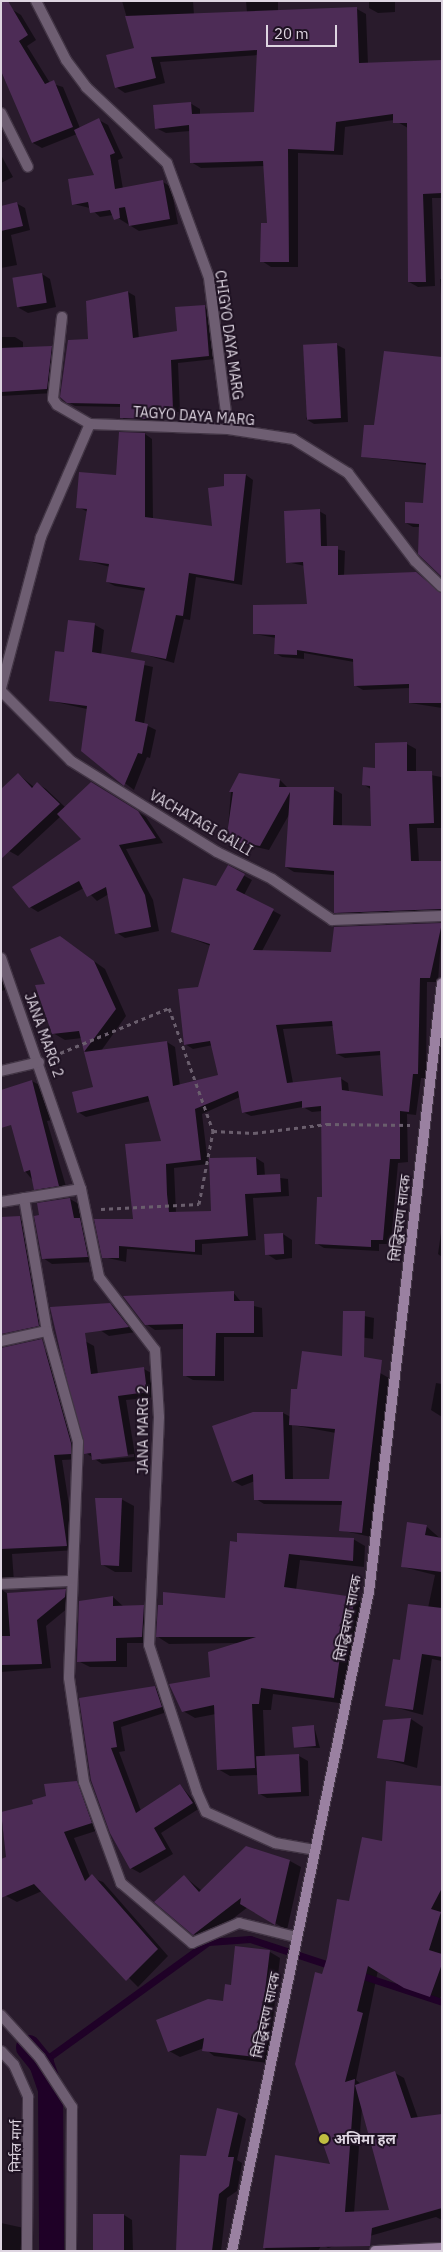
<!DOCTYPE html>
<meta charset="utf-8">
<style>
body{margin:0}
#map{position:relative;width:443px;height:2252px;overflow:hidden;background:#291b2c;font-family:"IBM Plex Sans","Noto Sans Devanagari",sans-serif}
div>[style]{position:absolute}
.shadow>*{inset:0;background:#0007}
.stream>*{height:7px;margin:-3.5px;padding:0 3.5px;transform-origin:3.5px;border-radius:3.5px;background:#1f0127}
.canal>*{height:25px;margin:-12.5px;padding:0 12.5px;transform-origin:12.5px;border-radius:12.5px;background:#1f0127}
.building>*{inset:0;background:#4d2c56;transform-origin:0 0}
.path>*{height:3px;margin-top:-1.5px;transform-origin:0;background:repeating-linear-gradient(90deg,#6a5e6d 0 4px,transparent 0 8px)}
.roads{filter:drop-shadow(1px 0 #423545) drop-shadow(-1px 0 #423545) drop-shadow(0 1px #423545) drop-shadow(0 -1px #423545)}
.minor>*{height:10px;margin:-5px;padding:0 5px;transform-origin:5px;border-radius:5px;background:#6e5e72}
.secondary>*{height:10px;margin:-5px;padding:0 5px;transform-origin:5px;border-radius:5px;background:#9a81a1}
.dots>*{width:14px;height:14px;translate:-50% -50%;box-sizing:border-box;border:2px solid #1f1223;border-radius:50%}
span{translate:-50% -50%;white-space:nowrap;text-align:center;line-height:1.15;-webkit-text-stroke:4px #1f1223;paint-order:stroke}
.street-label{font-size:14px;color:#ded5e1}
.poi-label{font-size:14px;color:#ded5e1;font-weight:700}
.left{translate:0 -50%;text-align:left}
.frame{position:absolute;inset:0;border:2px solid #ded5e1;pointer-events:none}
.scale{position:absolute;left:266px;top:25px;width:71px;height:22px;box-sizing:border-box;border:2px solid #ded5e1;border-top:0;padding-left:6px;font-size:15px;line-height:18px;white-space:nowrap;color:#ded5e1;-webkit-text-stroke:4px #1f1223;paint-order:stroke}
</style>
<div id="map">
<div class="shadow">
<i style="clip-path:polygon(122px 1px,193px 1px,194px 15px,247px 13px,246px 1px,278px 1px,278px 11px,357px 9px,366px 14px,368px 64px,442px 62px,442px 198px,432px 198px,435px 286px,418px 287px,409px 282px,408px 128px,394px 120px,345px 127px,343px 155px,298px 153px,298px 267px,271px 267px,262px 261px,268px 225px,265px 166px,201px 168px,191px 162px,190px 131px,166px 133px,156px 128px,190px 103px,200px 109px,200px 115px,255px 113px,258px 55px,160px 62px,165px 83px,125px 93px,116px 87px,136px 49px)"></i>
<i style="clip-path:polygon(369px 1px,410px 1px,410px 2px,395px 2px,395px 12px,378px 13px,369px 8px)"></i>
<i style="clip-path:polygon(13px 10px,21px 15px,36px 40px,27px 46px,50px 83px,63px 87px,80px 128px,99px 120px,108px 125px,123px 158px,118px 160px,123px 189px,163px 182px,171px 187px,178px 224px,139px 231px,113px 215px,100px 217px,90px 208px,73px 204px,96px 176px,77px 134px,42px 148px,33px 143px,7px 78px)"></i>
<i style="clip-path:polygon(1px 155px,13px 177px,1px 183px)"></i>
<i style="clip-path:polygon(16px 203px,25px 208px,30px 230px,11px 235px,17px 265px,1px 268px,1px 207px)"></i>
<i style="clip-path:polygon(42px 274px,50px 279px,56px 307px,28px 313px,19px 308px)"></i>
<i style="clip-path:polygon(440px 279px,442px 279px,442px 311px)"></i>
<i style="clip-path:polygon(128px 292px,135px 296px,139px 339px,179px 332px,204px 306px,211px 310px,215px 359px,178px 363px,180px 412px,153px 412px,152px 422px,128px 422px,121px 417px,121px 407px,75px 406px,68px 402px,89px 340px)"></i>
<i style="clip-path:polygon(1px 337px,15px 337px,23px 342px,23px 348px,52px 347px,59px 352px,54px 393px,1px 396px)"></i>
<i style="clip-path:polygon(337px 345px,345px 349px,348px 422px,314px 424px,306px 419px)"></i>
<i style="clip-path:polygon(442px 421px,421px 527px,413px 527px,406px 523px,424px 504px,427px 465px,363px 457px)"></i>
<i style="clip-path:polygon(145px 434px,152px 439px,153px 519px,213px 527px,225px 487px,246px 475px,253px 480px,242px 585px,196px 577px,190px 620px,184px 619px,174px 663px,132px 651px,146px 591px,115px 586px,107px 582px,110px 567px,81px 559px,88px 512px,78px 507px,117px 476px)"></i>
<i style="clip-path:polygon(319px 511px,326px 515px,327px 547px,345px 551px,344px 576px,416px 573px,442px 594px,442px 708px,410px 703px,410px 688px,363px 690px,356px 686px,354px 662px,304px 653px,304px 659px,282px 657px,275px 653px,276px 638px,255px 634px,308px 606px,305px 566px,287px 562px)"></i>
<i style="clip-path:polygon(95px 625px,104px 630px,101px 655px,153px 667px,144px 724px,156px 730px,150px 758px,147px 757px,134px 790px,83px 751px,87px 709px,51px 701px,65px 654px)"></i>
<i style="clip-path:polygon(407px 744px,416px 749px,416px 772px,441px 777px,442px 828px,417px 828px,419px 862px,442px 862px,442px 914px,344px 917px,336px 912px,335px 875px,294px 872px,286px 867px,290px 813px,269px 850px,227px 840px,231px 791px,240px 774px,280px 780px,288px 788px,333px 789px,342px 794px,342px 826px,372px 828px,372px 790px,363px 784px)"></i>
<i style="clip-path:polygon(18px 774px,34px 787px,38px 784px,46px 789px,65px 807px,100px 788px,146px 817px,163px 843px,126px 849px,153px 900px,159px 931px,125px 938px,117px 933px,109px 894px,97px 901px,84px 888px,38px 912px,30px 907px,83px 839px,61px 816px,18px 856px,9px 851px,1px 843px)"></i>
<i style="clip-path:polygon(evenodd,228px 867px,252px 880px,244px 895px,281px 915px,262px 951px,332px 953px,442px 924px,438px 982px,427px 982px,426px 1078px,421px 1078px,416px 1115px,407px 1114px,408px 1162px,398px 1163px,391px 1244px,379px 1244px,379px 1251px,324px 1248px,316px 1243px,324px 1198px,322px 1111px,312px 1112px,303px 1107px,251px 1116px,243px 1112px,240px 1097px,202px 1114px,208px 1164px,174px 1168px,176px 1213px,212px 1212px,256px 1158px,264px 1163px,265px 1176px,288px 1179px,289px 1196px,253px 1198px,256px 1240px,202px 1244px,202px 1255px,127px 1249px,126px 1262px,103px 1257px,135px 1220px,163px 1142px,151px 1101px,86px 1117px,78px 1112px,94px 1088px,82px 1038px,65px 1040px,53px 1033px,47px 985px,60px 937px,105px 969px,126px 1016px,101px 1051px,167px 1042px,175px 1047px,180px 1086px,219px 1076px,213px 1045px,193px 1049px,185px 1044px,211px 946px,172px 931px,217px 887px,228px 867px,333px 1026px,337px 1054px,345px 1058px,382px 1055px,384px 1097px,349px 1092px,348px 1083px,340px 1078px,293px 1083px,283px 1029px,333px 1026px)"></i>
<i style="clip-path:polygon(1px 971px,10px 989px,1px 991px)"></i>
<i style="clip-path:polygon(32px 1081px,41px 1086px,52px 1120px,47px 1121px,67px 1190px,44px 1194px,25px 1171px)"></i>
<i style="clip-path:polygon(70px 1199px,79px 1204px,82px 1221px,89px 1225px,96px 1262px,52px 1264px,43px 1258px,41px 1216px)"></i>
<i style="clip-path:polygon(20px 1218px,29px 1223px,45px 1326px,1px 1333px)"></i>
<i style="clip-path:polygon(442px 1226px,442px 1257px,438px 1254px)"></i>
<i style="clip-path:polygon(283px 1234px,292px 1240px,292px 1258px,276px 1260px,267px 1254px)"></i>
<i style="clip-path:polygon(233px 1292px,242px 1303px,262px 1308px,263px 1337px,224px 1337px,224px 1381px,193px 1380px,184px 1375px,185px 1329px,155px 1330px,146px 1324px)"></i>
<i style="clip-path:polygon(110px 1304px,119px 1310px,136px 1332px,109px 1336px,100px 1330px)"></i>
<i style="clip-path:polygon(344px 1312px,374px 1318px,373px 1339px,353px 1336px)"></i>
<i style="clip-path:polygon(evenodd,85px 1341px,94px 1346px,98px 1374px,144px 1369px,153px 1374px,156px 1397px,126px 1400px,136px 1461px,102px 1464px,86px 1453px,85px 1341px,134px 1454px,134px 1457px,100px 1460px,100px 1458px,134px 1454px)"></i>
<i style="clip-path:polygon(45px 1351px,54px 1356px,80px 1459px,62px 1460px,76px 1550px,12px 1554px,14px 1582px,2px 1590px,8px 1594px,65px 1590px,74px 1596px,74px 1603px,46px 1626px,51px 1668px,1px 1672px,1px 1464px)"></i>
<i style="clip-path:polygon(evenodd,380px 1373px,389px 1378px,371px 1537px,340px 1530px,343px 1505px,264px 1504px,256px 1499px,255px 1481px,242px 1486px,233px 1481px,283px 1413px,291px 1417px,380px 1373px,292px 1425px,336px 1433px,330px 1480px,293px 1480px,292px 1425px)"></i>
<i style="clip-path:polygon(436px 1383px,442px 1384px,442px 1417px,431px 1410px)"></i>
<i style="clip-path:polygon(121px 1499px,134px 1506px,132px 1572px,115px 1572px,103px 1565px)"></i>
<i style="clip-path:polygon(426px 1526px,442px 1540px,442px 1661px,432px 1659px,423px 1715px,387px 1705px,428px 1608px,435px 1575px,403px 1567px)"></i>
<i style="clip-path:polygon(353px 1539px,365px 1546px,364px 1567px,300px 1560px,296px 1590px,354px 1598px,366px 1605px,346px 1704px,273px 1694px,271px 1710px,263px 1710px,265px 1757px,299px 1756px,308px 1761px,309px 1796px,267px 1798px,258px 1793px,258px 1775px,230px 1776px,218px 1769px,216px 1714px,195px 1718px,183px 1711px,171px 1685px,211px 1679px,238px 1643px,169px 1644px,158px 1637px,226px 1599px,231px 1543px)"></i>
<i style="clip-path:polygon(113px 1597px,124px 1607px,144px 1607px,155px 1613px,154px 1643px,127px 1643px,127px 1667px,90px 1667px,78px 1661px)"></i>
<i style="clip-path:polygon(155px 1687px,163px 1692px,170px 1711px,121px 1727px,125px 1751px,119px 1752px,141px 1811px,181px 1786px,200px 1808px,161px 1833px,173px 1854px,140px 1873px,131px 1868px,111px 1833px,80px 1699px)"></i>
<i style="clip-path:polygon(411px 1719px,423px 1727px,417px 1768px,378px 1757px,384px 1721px)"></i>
<i style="clip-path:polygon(314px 1726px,320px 1748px,294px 1747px)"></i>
<i style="clip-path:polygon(77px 1783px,88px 1789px,102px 1829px,74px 1838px,90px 1877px,103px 1882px,168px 1956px,138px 1987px,42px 1891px,17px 1902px,6px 1896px,7px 1858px,1px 1814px,35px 1805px)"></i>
<i style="clip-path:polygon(evenodd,442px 1787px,442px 1994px,439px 2001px,414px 1993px,378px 1970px,356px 2080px,361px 2084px,395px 2073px,404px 2078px,418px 2118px,442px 2115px,442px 2220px,436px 2217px,328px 2248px,322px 2244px,318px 2251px,265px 2251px,276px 2156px,332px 2166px,323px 1975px,350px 1903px,383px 1842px,442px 1787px,362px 2107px,391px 2212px,354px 2213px,362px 2107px)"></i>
<i style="clip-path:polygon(290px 1861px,301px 1867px,287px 1930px,248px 1907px,205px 1940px,194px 1934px,185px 1877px,202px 1891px)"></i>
<i style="clip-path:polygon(270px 1952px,280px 1958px,268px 2063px,214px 2056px,204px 2048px,180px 2057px,169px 2051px,224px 2002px,232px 1986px)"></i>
<i style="clip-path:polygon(238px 2114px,246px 2119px,237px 2160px,242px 2163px,237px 2191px,227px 2198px,221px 2251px,181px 2251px,207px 2157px)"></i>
<i style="clip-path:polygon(124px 2215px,132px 2220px,133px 2251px,96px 2251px)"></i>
<i style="clip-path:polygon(1px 2223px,24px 2228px,24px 2251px,1px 2251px)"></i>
</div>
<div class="stream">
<i style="left:357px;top:1974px;width:89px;rotate:18.2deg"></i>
<i style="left:41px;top:2063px;width:206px;rotate:-35.9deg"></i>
<i style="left:208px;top:1942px;width:42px;rotate:-4.1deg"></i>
<i style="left:250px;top:1939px;width:86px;rotate:18.2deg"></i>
</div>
<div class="canal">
<i style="left:28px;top:2047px;width:21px;rotate:51deg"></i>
<i style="left:41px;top:2063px;width:28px;rotate:71deg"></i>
<i style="left:50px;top:2089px;width:162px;rotate:89.6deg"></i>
</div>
<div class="building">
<i style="clip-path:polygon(1px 1px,8px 1px,28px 35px,19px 41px,45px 84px,54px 80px,73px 127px,32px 143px,1px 71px)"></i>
<i style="clip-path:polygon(357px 7px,359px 63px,442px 60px,442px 193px,423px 194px,426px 282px,408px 282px,407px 123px,393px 123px,393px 114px,336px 122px,334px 151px,288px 149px,289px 262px,260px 262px,261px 223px,267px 223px,263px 161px,190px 163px,189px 125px,155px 129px,153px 105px,191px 102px,192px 114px,254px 112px,257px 50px,151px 57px,156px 78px,115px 88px,106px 55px,134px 48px,125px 16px)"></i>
<i style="clip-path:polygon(99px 118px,115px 153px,110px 155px,115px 189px,163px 180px,170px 219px,129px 226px,125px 207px,119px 208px,120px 218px,114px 220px,110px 210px,90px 213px,88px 202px,72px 205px,68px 179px,94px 175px,74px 130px)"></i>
<i style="clip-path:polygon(17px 202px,23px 226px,1px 231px,1px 206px)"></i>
<i style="left:42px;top:273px;width:30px;height:30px;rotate:81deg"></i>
<i style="clip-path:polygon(128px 291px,133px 338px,177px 331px,175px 307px,205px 305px,209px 356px,171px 360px,173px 409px,146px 409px,146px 419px,120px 418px,120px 404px,67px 403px,60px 397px,68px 340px,88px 339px,86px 301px)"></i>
<i style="left:337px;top:343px;width:75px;height:34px;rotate:87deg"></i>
<i style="clip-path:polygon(52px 346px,47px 389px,2px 392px,1px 348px)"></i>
<i style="clip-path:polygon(384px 351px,442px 357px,442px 577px,418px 554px,419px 524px,405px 523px,405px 502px,423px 503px,426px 463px,361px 457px,364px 425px,374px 425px)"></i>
<i style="clip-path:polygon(119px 432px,145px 433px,145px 517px,212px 526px,208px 488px,224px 486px,224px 474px,246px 474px,234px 581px,189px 573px,183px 616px,176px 615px,166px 659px,131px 652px,145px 588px,106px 582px,109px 564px,79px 560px,87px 509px,76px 508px,79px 472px,116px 475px)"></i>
<i style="clip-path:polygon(320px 509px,321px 546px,338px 546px,338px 575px,416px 572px,442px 594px,442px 703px,409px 703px,409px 684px,354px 686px,353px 659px,297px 650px,297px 655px,274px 654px,275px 635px,253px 634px,253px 605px,307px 604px,303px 562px,286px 563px,284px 511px)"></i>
<i style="clip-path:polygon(68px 620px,95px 623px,92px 652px,145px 661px,135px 721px,148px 724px,142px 754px,138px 753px,124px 786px,81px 751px,87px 706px,49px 701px,55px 651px,64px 652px)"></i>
<i style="clip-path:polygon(407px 742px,407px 771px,432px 771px,434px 823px,409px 824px,411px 861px,442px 861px,442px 909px,334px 913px,334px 871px,285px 867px,290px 792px,260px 846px,226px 841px,233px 792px,229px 792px,239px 773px,280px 779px,279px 787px,334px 787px,333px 825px,371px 826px,370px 786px,362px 785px,363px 767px,375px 768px,375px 743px)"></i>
<i style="clip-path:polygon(18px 773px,32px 788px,37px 782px,60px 804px,1px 859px,1px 789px)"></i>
<i style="clip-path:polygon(91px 782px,138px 811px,156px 838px,119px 845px,145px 895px,151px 927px,115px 934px,106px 887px,87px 897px,79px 881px,29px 908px,12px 887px,81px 839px,57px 814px)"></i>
<i style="clip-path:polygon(evenodd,228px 865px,245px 874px,236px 890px,274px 909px,253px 950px,331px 952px,334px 927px,442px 923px,430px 978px,420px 978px,418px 1074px,413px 1074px,409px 1112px,400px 1111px,400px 1159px,390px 1159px,383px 1240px,371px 1240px,371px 1247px,315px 1244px,317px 1197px,322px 1197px,321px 1106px,302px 1108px,302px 1101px,242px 1113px,238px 1091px,195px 1109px,201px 1160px,166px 1164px,167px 1194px,169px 1212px,211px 1211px,209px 1158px,256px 1157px,257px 1175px,280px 1174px,281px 1192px,245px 1194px,248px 1236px,195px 1240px,195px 1252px,119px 1246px,119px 1258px,102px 1258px,94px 1219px,133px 1219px,125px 1144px,161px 1141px,148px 1096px,77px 1113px,72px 1092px,93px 1087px,84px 1052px,167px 1041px,173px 1086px,218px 1075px,210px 1041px,184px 1045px,178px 989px,198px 987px,210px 944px,171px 932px,183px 878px,216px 886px,228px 865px,332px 1021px,336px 1054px,380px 1051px,383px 1096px,342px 1090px,341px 1077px,287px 1083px,276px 1025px,332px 1021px)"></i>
<i style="clip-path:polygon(60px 936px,94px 961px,116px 1009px,84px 1052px,79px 1031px,52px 1034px,35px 985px,45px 984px,30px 949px)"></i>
<i style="clip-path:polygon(32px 1080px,59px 1186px,34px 1190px,30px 1170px,24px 1172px,11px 1125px,1px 1128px,1px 1090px)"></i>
<i style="clip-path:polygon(70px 1198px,74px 1218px,80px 1218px,88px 1257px,42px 1259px,34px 1216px,39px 1215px,37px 1203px)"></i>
<i style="clip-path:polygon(20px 1216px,39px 1326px,1px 1334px,1px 1217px)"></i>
<i style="left:283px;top:1233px;width:21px;height:19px;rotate:87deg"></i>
<i style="clip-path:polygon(234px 1291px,234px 1301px,254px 1301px,254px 1333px,216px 1333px,215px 1376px,183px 1376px,183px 1324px,145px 1325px,123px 1296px)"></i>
<i style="clip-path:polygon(110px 1303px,129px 1327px,85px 1333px,91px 1374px,144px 1367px,147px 1392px,118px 1396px,128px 1456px,92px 1460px,91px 1453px,84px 1454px,50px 1307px)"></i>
<i style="clip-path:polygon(343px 1311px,365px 1311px,364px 1357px,382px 1360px,362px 1533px,339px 1531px,342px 1501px,254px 1500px,253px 1474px,232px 1482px,212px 1426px,253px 1412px,283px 1412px,285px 1479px,329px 1479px,335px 1429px,289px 1425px,291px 1389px,297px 1389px,302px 1351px,342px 1356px)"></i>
<i style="clip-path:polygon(42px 1339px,71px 1443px,71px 1454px,54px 1455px,67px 1546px,1px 1549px,1px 1348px)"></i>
<i style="clip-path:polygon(95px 1498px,122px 1498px,119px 1566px,101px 1565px)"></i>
<i style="clip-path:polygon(407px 1522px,427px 1525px,425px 1535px,442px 1538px,442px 1572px,401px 1567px)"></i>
<i style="clip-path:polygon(237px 1533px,354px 1538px,353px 1561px,289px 1554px,284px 1587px,354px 1597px,351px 1630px,344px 1629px,334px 1698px,261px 1688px,259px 1704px,252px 1704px,255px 1768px,217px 1770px,214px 1705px,182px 1712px,169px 1684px,210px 1677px,208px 1652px,256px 1637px,156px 1637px,158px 1605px,163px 1605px,163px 1592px,225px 1598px,230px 1541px,237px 1542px)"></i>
<i style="clip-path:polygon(66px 1589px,65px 1597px,37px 1620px,42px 1664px,1px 1665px,1px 1636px,10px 1636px,7px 1593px)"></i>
<i style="clip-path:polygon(113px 1596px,113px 1606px,144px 1605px,142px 1637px,116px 1638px,116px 1661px,77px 1662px,79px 1601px)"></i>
<i style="clip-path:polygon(408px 1604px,442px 1608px,442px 1657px,422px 1654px,413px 1710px,385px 1706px,393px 1659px,400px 1660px)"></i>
<i style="clip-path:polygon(155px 1686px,162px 1707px,113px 1722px,117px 1747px,111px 1748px,136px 1813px,180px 1784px,193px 1803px,154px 1828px,166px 1849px,130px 1869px,110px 1833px,91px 1780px,79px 1698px)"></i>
<i style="clip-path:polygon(411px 1718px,404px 1762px,377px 1758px,383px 1720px)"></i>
<i style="left:314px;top:1725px;width:21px;height:22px;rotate:85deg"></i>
<i style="left:299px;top:1754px;width:38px;height:43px;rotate:87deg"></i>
<i style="clip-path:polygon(77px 1781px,92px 1823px,64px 1832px,85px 1881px,92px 1874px,158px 1949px,126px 1981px,34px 1884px,1px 1898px,1px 1859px,6px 1857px,1px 1812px,33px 1804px,32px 1800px,46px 1796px,44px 1784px)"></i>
<i style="clip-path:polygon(386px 1781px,442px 1786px,442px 1888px,431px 1909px,441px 1912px,429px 1950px,442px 1954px,442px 1964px,430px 1997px,404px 1988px,368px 1966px,357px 2011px,363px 2013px,345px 2082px,355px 2079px,345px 2212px,389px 2210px,355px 2085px,395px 2071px,411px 2118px,442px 2114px,442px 2208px,372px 2228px,370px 2246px,263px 2248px,275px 2155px,330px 2164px,295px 2064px,315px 1972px,322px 1974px,327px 1958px,337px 1899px,349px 1901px,362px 1837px,382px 1841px)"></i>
<i style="clip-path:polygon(246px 1846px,290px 1860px,275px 1925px,240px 1904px,241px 1898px,193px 1935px,154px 1902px,184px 1875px,199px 1892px)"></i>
<i style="clip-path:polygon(235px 1946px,270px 1950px,257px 2057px,202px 2051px,204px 2038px,168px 2052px,156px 2020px,208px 1999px,223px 2001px,225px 1984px,231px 1985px)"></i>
<i style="clip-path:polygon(217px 2108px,238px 2113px,228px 2157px,234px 2157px,229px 2186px,219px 2194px,212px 2251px,176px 2251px,180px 2155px,206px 2156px)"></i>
<i style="left:93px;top:2214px;width:31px;height:37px"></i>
</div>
<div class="path">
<i style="left:53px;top:1056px;width:126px;rotate:-22.5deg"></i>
<i style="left:169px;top:1008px;width:131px;rotate:70.3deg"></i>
<i style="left:213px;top:1131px;width:41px;rotate:2.8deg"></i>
<i style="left:254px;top:1133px;width:74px;rotate:-7deg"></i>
<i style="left:327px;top:1124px;width:83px;rotate:0.7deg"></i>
<i style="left:101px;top:1209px;width:98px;rotate:-2.9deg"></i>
<i style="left:199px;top:1204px;width:74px;rotate:-79.1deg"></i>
</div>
<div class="roads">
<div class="minor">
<i style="left:36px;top:1px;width:66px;rotate:63deg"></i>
<i style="left:66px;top:60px;width:34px;rotate:53deg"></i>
<i style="left:86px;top:87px;width:111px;rotate:43.2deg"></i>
<i style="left:167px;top:163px;width:122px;rotate:69.9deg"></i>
<i style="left:209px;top:278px;width:152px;rotate:82.8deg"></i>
<i style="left:1px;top:113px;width:60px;rotate:63.4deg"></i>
<i style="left:62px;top:317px;width:82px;rotate:96.3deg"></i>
<i style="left:53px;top:399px;width:7px;rotate:56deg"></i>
<i style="left:57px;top:405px;width:38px;rotate:30deg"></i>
<i style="left:90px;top:424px;width:138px;rotate:2.1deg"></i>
<i style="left:228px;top:429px;width:66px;rotate:8.7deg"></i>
<i style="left:293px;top:439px;width:65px;rotate:31.7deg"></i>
<i style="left:348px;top:473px;width:111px;rotate:52.7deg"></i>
<i style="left:415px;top:561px;width:37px;rotate:44deg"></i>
<i style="left:1px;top:688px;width:156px;rotate:-75.2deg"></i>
<i style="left:41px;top:537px;width:123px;rotate:-66.6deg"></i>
<i style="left:1px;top:691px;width:99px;rotate:45deg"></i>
<i style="left:71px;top:761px;width:172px;rotate:31.9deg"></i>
<i style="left:217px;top:852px;width:61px;rotate:26.1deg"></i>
<i style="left:272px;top:879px;width:73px;rotate:34.3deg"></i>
<i style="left:332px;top:920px;width:110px;rotate:-2.1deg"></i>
<i style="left:1px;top:958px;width:244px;rotate:70.9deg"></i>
<i style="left:81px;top:1189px;width:90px;rotate:78.4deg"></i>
<i style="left:99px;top:1277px;width:92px;rotate:52.5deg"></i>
<i style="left:155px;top:1350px;width:67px;rotate:86.6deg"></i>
<i style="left:159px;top:1417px;width:228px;rotate:92.5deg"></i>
<i style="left:149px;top:1645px;width:155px;rotate:71.9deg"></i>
<i style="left:197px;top:1792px;width:22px;rotate:66deg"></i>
<i style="left:206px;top:1812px;width:76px;rotate:24.2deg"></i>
<i style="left:275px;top:1843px;width:40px;rotate:10deg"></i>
<i style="left:1px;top:1071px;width:39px;rotate:-13deg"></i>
<i style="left:24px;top:1198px;width:135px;rotate:80.2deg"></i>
<i style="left:47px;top:1331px;width:115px;rotate:74.4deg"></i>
<i style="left:78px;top:1442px;width:236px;rotate:92.2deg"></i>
<i style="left:69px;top:1678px;width:105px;rotate:81.8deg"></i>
<i style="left:84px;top:1782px;width:108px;rotate:69.9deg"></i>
<i style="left:121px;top:1883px;width:93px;rotate:40.2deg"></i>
<i style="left:192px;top:1943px;width:51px;rotate:-23.1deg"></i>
<i style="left:239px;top:1923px;width:59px;rotate:13.8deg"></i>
<i style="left:1px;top:1202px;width:81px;rotate:-9.2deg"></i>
<i style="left:1px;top:1341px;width:47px;rotate:-12.3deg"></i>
<i style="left:1px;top:1584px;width:69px;rotate:-2.5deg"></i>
<i style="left:1px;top:2015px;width:58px;rotate:47.8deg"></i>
<i style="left:40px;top:2058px;width:59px;rotate:56.9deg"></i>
<i style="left:72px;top:2107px;width:144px;rotate:90.4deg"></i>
<i style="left:1px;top:2051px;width:19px;rotate:47deg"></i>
<i style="left:14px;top:2065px;width:35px;rotate:66deg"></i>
<i style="left:28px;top:2097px;width:154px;rotate:90.4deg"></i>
</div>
<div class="secondary">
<i style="left:232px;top:2251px;width:673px;rotate:-78.26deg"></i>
<i style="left:369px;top:1592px;width:613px;rotate:-83.16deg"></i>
<i style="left:375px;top:2251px;width:67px;rotate:-2.6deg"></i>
</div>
</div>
<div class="dots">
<i style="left:324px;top:2139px;background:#c0be41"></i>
</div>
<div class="street-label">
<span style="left:229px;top:335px;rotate:82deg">CHIGYO DAYA MARG</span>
<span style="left:194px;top:416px;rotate:4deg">TAGYO DAYA MARG</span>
<span style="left:201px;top:823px;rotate:30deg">VACHATAGI GALLI</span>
<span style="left:44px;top:1035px;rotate:70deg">JANA MARG 2</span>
<span style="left:400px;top:1218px;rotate:-83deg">सिद्धिचरण सादक</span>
<span style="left:143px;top:1430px;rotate:-90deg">JANA MARG 2</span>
<span style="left:348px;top:1618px;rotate:-79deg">सिद्धिचरण सादक</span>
<span style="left:266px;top:2015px;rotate:-78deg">सिद्धिचरण सादक</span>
<span style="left:16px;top:2146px;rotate:-89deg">निर्मल मार्ग</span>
</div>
<div class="poi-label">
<span class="left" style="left:334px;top:2139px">अजिमा हल</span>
</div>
<div class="frame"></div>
<div class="scale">20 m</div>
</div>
